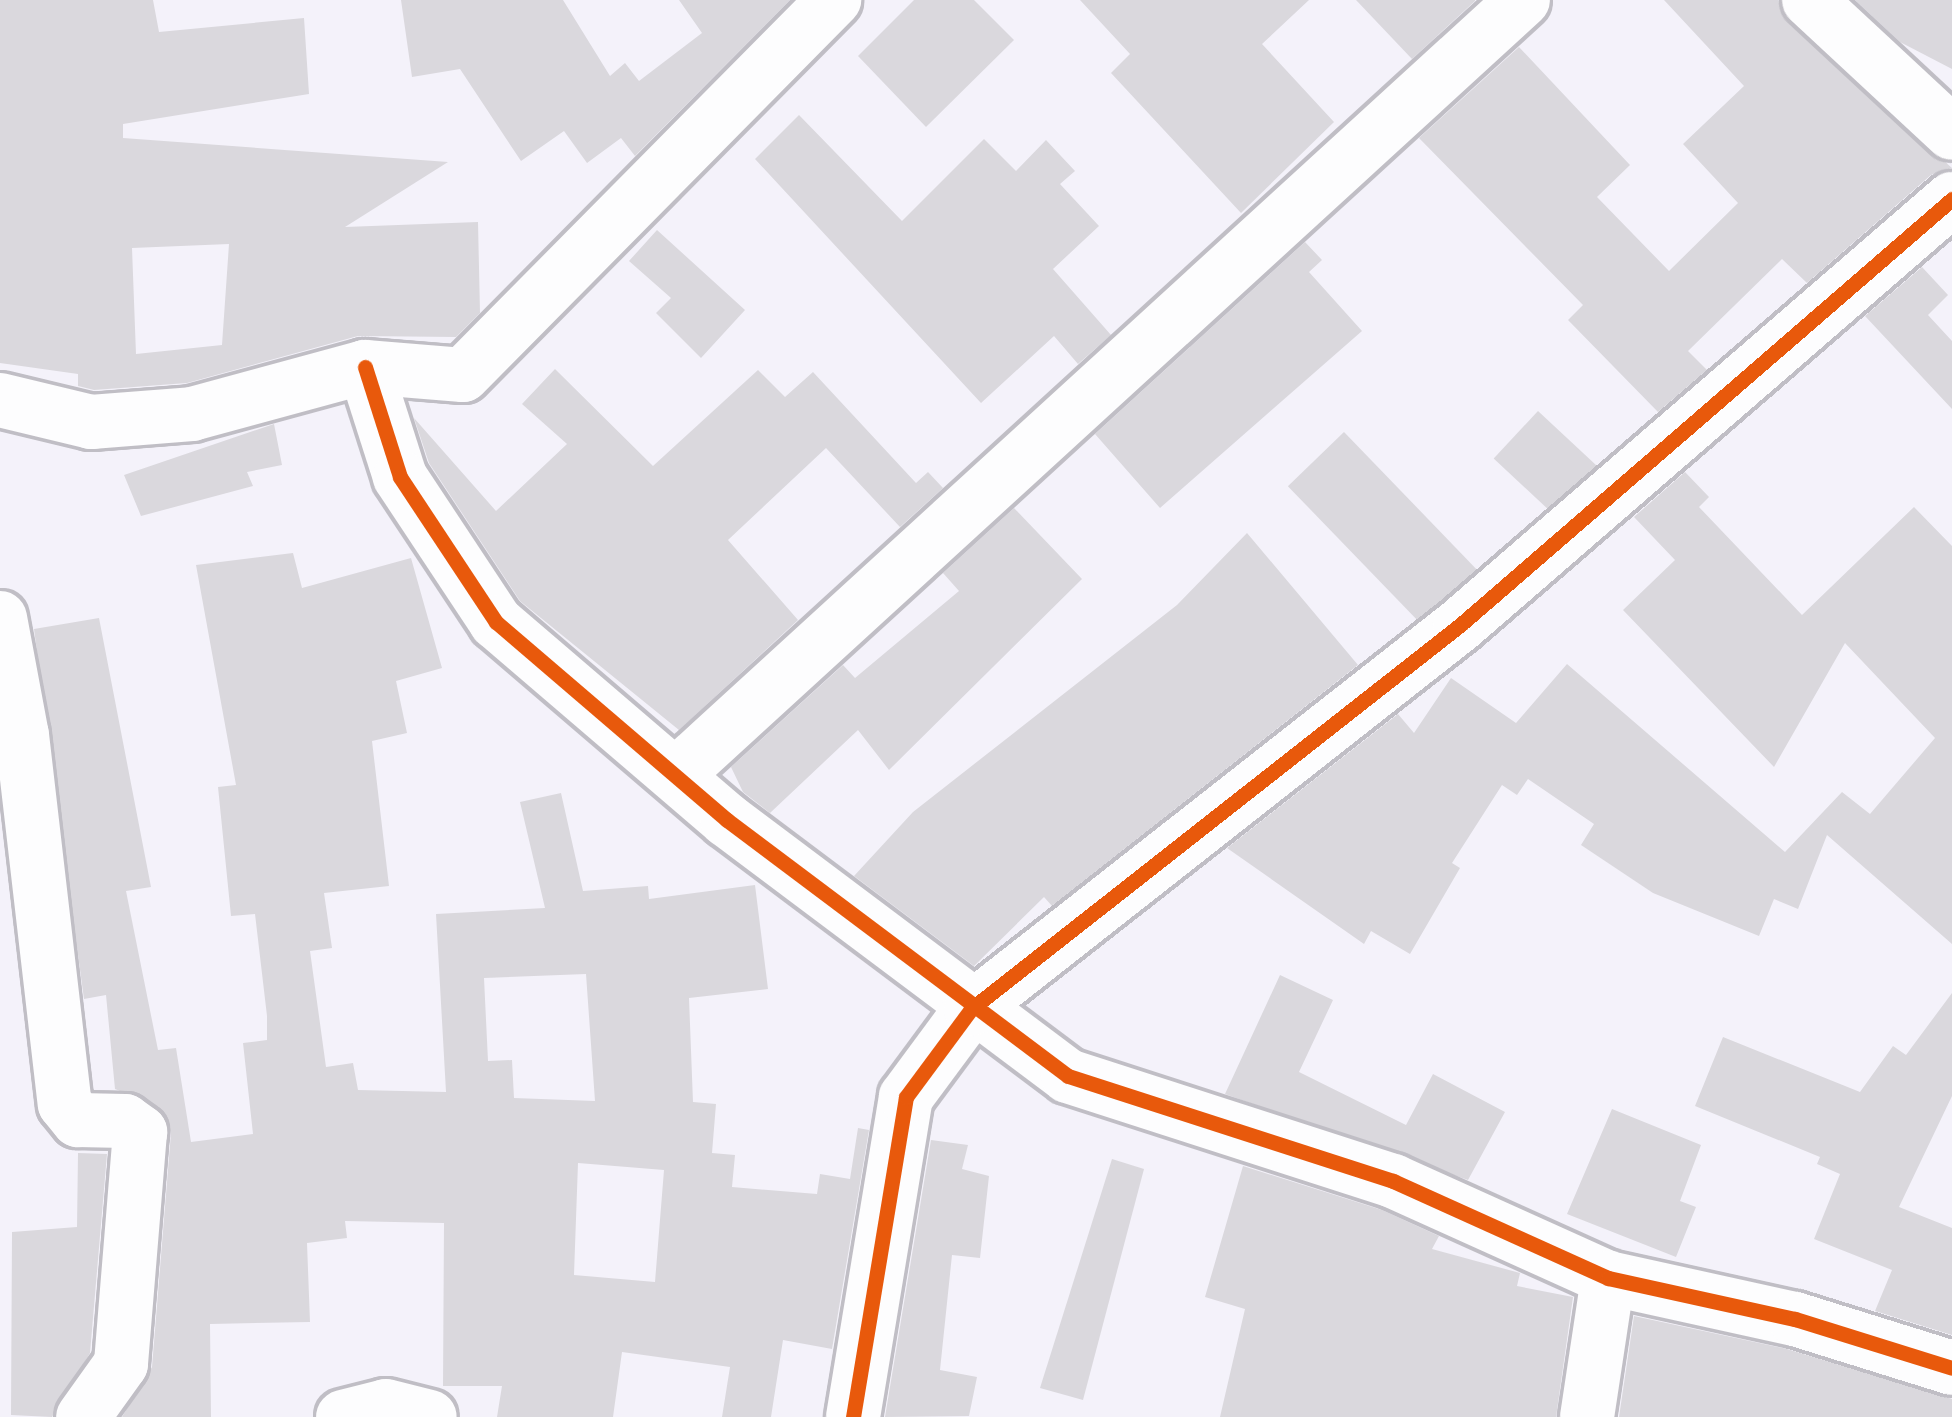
<!DOCTYPE html>
<style>
body{margin:0}
#map{position:relative;width:1952px;height:1417px;overflow:hidden;background:#f4f2fa;font-family:"Public Sans",sans-serif}
div>[style]{position:absolute}
.building>*{inset:0;background:#dad8dd;transform-origin:0 0}
.roads{filter:drop-shadow(3px 0 #c0bec5) drop-shadow(-3px 0 #c0bec5) drop-shadow(0 3px #c0bec5) drop-shadow(0 -3px #c0bec5)}
.minor>*{height:54px;margin:-27px;padding:0 27px;transform-origin:27px;border-radius:27px;background:#fdfdfe}
.cycleway>*{height:15px;margin:-7.5px;padding:0 7.5px;transform-origin:7.5px;border-radius:7.5px;background:#e8590c}
span{translate:-50% -50%;white-space:nowrap;text-align:center;line-height:1.15;-webkit-text-stroke:9px #f1effe;paint-order:stroke}
</style>
<div id="map">
<div class="building">
<i style="clip-path:polygon(evenodd,0 0,153px 0,159px 32px,304px 18px,309px 94px,123px 124px,123px 138px,448px 162px,345px 227px,478px 222px,480px 313px,456px 337px,358px 336px,187px 383px,94px 390px,78px 386px,78px 374px,0 363px,0 0,229px 244px,222px 345px,136px 354px,132px 248px,229px 244px)"></i>
<i style="clip-path:polygon(401px 0,563px 0,610px 76px,625px 63px,639px 81px,702px 33px,679px 0,790px 0,635px 156px,621px 138px,587px 163px,564px 131px,521px 161px,460px 69px,412px 77px)"></i>
<i style="clip-path:polygon(914px 0,974px 0,1014px 40px,926px 127px,858px 56px)"></i>
<i style="clip-path:polygon(1080px 0,1309px 0,1262px 44px,1334px 122px,1241px 213px,1111px 73px,1130px 54px)"></i>
<i style="clip-path:polygon(1356px 0,1475px 0,1475px 1px,1412px 59px)"></i>
<i style="clip-path:polygon(1664px 0,1778px 0,1788px 23px,1952px 168px,1931px 175px,1807px 283px,1782px 259px,1688px 351px,1707px 370px,1658px 412px,1568px 320px,1583px 305px,1419px 138px,1519px 47px,1630px 165px,1597px 197px,1669px 271px,1738px 203px,1683px 144px,1744px 86px)"></i>
<i style="clip-path:polygon(1855px 0,1952px 0,1952px 69px,1900px 42px)"></i>
<i style="clip-path:polygon(799px 115px,902px 221px,984px 139px,1016px 171px,1046px 140px,1075px 171px,1060px 184px,1099px 226px,1053px 269px,1111px 335px,1078px 364px,1054px 336px,981px 403px,755px 159px)"></i>
<i style="clip-path:polygon(657px 230px,745px 310px,701px 358px,656px 313px,671px 298px,629px 261px)"></i>
<i style="clip-path:polygon(1305px 242px,1322px 260px,1309px 272px,1362px 331px,1160px 508px,1095px 434px)"></i>
<i style="clip-path:polygon(1922px 267px,1948px 295px,1928px 315px,1952px 341px,1952px 409px,1865px 316px)"></i>
<i style="clip-path:polygon(555px 369px,653px 466px,758px 370px,785px 397px,813px 372px,916px 483px,928px 472px,943px 488px,900px 527px,826px 448px,728px 540px,798px 620px,679px 730px,520px 601px,429px 463px,414px 418px,496px 511px,567px 444px,522px 404px)"></i>
<i style="left:1538px;top:411px;width:80px;height:65px;rotate:43deg"></i>
<i style="clip-path:polygon(274px 424px,282px 465px,247px 472px,253px 486px,141px 516px,124px 475px)"></i>
<i style="left:1344px;top:432px;width:191px;height:78px;rotate:46deg"></i>
<i style="clip-path:polygon(1685px 472px,1709px 497px,1699px 507px,1802px 615px,1914px 507px,1952px 546px,1952px 944px,1827px 835px,1798px 909px,1774px 899px,1759px 936px,1653px 893px,1581px 845px,1594px 824px,1528px 779px,1517px 795px,1502px 785px,1452px 863px,1460px 868px,1410px 954px,1371px 931px,1364px 944px,1227px 848px,1398px 714px,1414px 733px,1451px 678px,1516px 723px,1567px 664px,1785px 852px,1842px 792px,1870px 814px,1935px 738px,1845px 643px,1774px 767px,1623px 610px,1675px 560px,1634px 517px)"></i>
<i style="clip-path:polygon(1014px 508px,1082px 579px,889px 770px,858px 730px,770px 813px,743px 792px,731px 767px,843px 665px,855px 678px,959px 591px,943px 573px)"></i>
<i style="clip-path:polygon(1247px 533px,1358px 665px,1052px 906px,1044px 897px,974px 966px,854px 876px,913px 812px,1177px 605px)"></i>
<i style="clip-path:polygon(evenodd,293px 553px,302px 588px,411px 558px,442px 668px,396px 681px,407px 733px,372px 741px,389px 886px,324px 893px,332px 948px,310px 951px,326px 1067px,353px 1063px,358px 1090px,446px 1092px,436px 914px,545px 908px,520px 802px,561px 793px,583px 891px,648px 886px,649px 899px,755px 885px,768px 989px,689px 998px,693px 1102px,716px 1104px,712px 1153px,735px 1155px,732px 1187px,817px 1194px,820px 1174px,850px 1179px,858px 1128px,869px 1130px,832px 1349px,783px 1340px,771px 1417px,722px 1417px,730px 1367px,622px 1352px,613px 1417px,497px 1417px,502px 1386px,443px 1386px,444px 1223px,345px 1221px,347px 1238px,307px 1243px,310px 1322px,210px 1324px,211px 1417px,122px 1417px,152px 1367px,171px 1133px,159px 1107px,115px 1089px,106px 995px,84px 999px,34px 629px,99px 618px,151px 887px,126px 891px,158px 1050px,176px 1048px,191px 1142px,253px 1134px,243px 1043px,267px 1040px,267px 1016px,255px 914px,231px 916px,218px 787px,236px 785px,196px 565px,293px 553px,586px 974px,595px 1101px,514px 1098px,512px 1060px,488px 1061px,484px 978px,586px 974px,293px 553px,578px 1163px,664px 1170px,655px 1282px,574px 1275px,578px 1163px)"></i>
<i style="clip-path:polygon(1280px 975px,1333px 1000px,1299px 1072px,1406px 1125px,1433px 1074px,1505px 1112px,1468px 1180px,1225px 1094px)"></i>
<i style="clip-path:polygon(1952px 993px,1952px 1096px,1899px 1207px,1952px 1228px,1952px 1335px,1875px 1311px,1892px 1270px,1814px 1239px,1840px 1174px,1817px 1164px,1820px 1157px,1695px 1106px,1723px 1037px,1860px 1092px,1893px 1046px,1906px 1055px)"></i>
<i style="clip-path:polygon(1612px 1109px,1701px 1145px,1680px 1201px,1696px 1207px,1676px 1257px,1567px 1214px)"></i>
<i style="clip-path:polygon(931px 1140px,968px 1145px,962px 1169px,989px 1176px,980px 1258px,952px 1255px,940px 1370px,977px 1377px,969px 1416px,885px 1417px)"></i>
<i style="clip-path:polygon(78px 1153px,107px 1154px,90px 1353px,52px 1417px,11px 1415px,12px 1232px,77px 1227px)"></i>
<i style="clip-path:polygon(1112px 1159px,1144px 1169px,1083px 1400px,1040px 1388px)"></i>
<i style="clip-path:polygon(1243px 1166px,1382px 1210px,1439px 1236px,1432px 1249px,1520px 1273px,1517px 1286px,1573px 1297px,1556px 1417px,1220px 1417px,1245px 1309px,1205px 1297px)"></i>
<i style="clip-path:polygon(1634px 1316px,1787px 1349px,1952px 1399px,1952px 1417px,1619px 1417px)"></i>
</div>
<div class="roads">
<div class="minor">
<i style="left:1809px;top:0;width:195px;rotate:42.9deg"></i>
<i style="left:365px;top:367px;width:115px;rotate:72.3deg"></i>
<i style="left:400px;top:477px;width:174px;rotate:56.5deg"></i>
<i style="left:496px;top:622px;width:304px;rotate:40.6deg"></i>
<i style="left:727px;top:820px;width:426px;rotate:36.9deg"></i>
<i style="left:1068px;top:1076px;width:342px;rotate:17.9deg"></i>
<i style="left:1393px;top:1181px;width:236px;rotate:24.3deg"></i>
<i style="left:1608px;top:1278px;width:191px;rotate:12.4deg"></i>
<i style="left:1795px;top:1319px;width:164px;rotate:17.3deg"></i>
<i style="left:0;top:400px;width:94px;rotate:13.6deg"></i>
<i style="left:91px;top:422px;width:101px;rotate:-4.5deg"></i>
<i style="left:192px;top:414px;width:179px;rotate:-15.2deg"></i>
<i style="left:365px;top:367px;width:98px;rotate:4.7deg"></i>
<i style="left:463px;top:375px;width:528px;rotate:-45.31deg"></i>
<i style="left:0;top:618px;width:119px;rotate:79.4deg"></i>
<i style="left:22px;top:735px;width:371px;rotate:83.4deg"></i>
<i style="left:65px;top:1104px;width:21px;rotate:51deg"></i>
<i style="left:78px;top:1120px;width:47px;rotate:1.2deg"></i>
<i style="left:125px;top:1121px;width:19px;rotate:36deg"></i>
<i style="left:140px;top:1132px;width:233px;rotate:94.7deg"></i>
<i style="left:121px;top:1364px;width:65px;rotate:125.6deg"></i>
<i style="left:678px;top:773px;width:1145px;rotate:-42.45deg"></i>
<i style="left:343px;top:1417px;width:44px;rotate:-14.3deg"></i>
<i style="left:386px;top:1406px;width:45px;rotate:14deg"></i>
<i style="left:853px;top:1417px;width:324px;rotate:-80.6deg"></i>
<i style="left:906px;top:1097px;width:109px;rotate:-53.5deg"></i>
<i style="left:971px;top:1009px;width:622px;rotate:-38.14deg"></i>
<i style="left:1460px;top:625px;width:651px;rotate:-40.89deg"></i>
<i style="left:1587px;top:1417px;width:141px;rotate:-81.4deg"></i>
</div>
</div>
<div class="cycleway">
<i style="left:365px;top:367px;width:115px;rotate:72.3deg"></i>
<i style="left:400px;top:477px;width:174px;rotate:56.5deg"></i>
<i style="left:496px;top:622px;width:304px;rotate:40.6deg"></i>
<i style="left:727px;top:820px;width:426px;rotate:36.9deg"></i>
<i style="left:1068px;top:1076px;width:342px;rotate:17.9deg"></i>
<i style="left:1393px;top:1181px;width:236px;rotate:24.3deg"></i>
<i style="left:1608px;top:1278px;width:191px;rotate:12.4deg"></i>
<i style="left:1795px;top:1319px;width:164px;rotate:17.3deg"></i>
<i style="left:853px;top:1417px;width:324px;rotate:-80.6deg"></i>
<i style="left:906px;top:1097px;width:109px;rotate:-53.5deg"></i>
<i style="left:971px;top:1009px;width:622px;rotate:-38.14deg"></i>
<i style="left:1460px;top:625px;width:651px;rotate:-40.89deg"></i>
</div>
</div>
